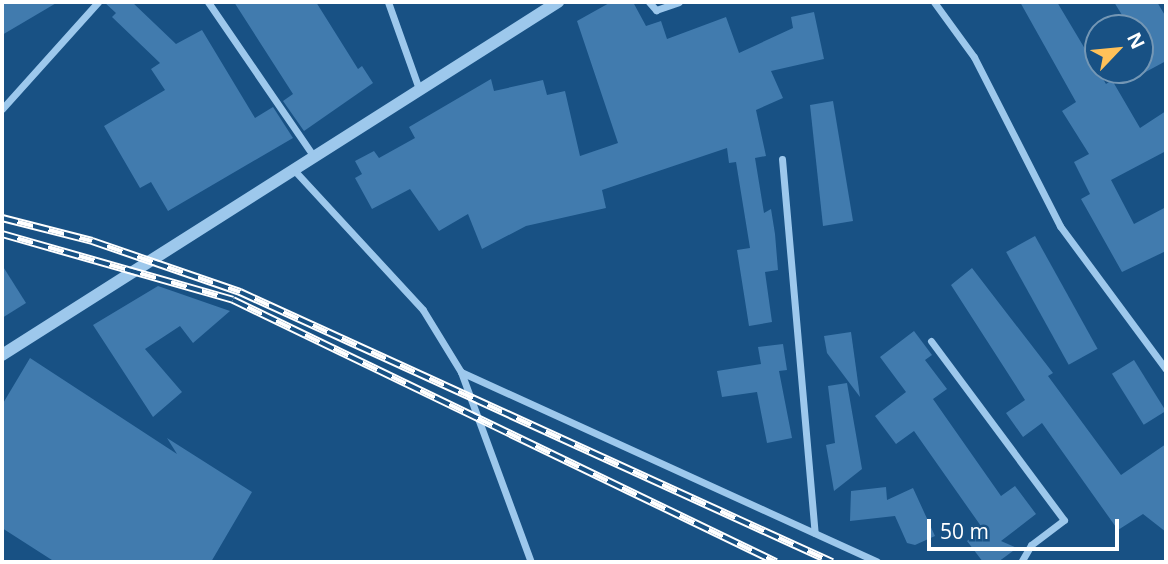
<!DOCTYPE html>
<style>
body{margin:0}
#map{position:relative;width:1168px;height:564px;overflow:hidden;background:#185184;font-family:"Open Sans",sans-serif}
div>[style]{position:absolute}
.building>*{inset:0;background:#417bae;transform-origin:0 0}
.minor>*{height:7px;margin:-3.5px;padding:0 3.5px;transform-origin:3.5px;border-radius:3.5px;background:#9dc8ec}
.tertiary>*{height:12px;margin:-6px;padding:0 6px;transform-origin:6px;border-radius:6px;background:#9dc8ec}
.rail>*{height:8px;margin-top:-4px;transform-origin:0;background:repeating-linear-gradient(90deg,#185184 0 16px,#fff 0 32px);box-sizing:border-box;border-block:2px solid #fff}
span{translate:-50% -50%;white-space:nowrap;text-align:center;line-height:1.15;-webkit-text-stroke:5px #185184;paint-order:stroke}
.frame{position:absolute;inset:0;border:4px solid #fff;pointer-events:none}
.north{position:absolute;left:1084px;top:14px;width:70px;height:70px;box-sizing:border-box;background:#185184;border:2px solid #7497b5;border-radius:50%;rotate:64deg;font-size:19px;font-weight:700;line-height:28px;text-align:center;color:#fff}
.north::after{content:'';display:block;margin:auto;width:24px;height:32px;background:#ffc159;clip-path:polygon(50% 0,100% 100%,50% 72%,0 100%)}
.scale{position:absolute;left:927px;top:519px;width:192px;height:32px;box-sizing:border-box;border:4px solid #fff;border-top:0;padding-left:9px;font-size:21px;line-height:24px;white-space:nowrap;color:#fff;-webkit-text-stroke:5px #185184;paint-order:stroke}
</style>
<div id="map">
<div class="building">
<i style="clip-path:polygon(2px 2px,58px 2px,2px 35px)"></i>
<i style="clip-path:polygon(104px 2px,132px 2px,176px 44px,202px 30px,255px 118px,273px 107px,293px 138px,168px 211px,151px 182px,140px 188px,104px 126px,165px 90px,151px 69px,160px 63px,112px 17px,116px 13px)"></i>
<i style="clip-path:polygon(234px 2px,316px 2px,358px 69px,362px 66px,373px 83px,304px 131px,283px 101px,293px 94px)"></i>
<i style="clip-path:polygon(611px 2px,633px 2px,646px 26px,661px 21px,667px 39px,726px 17px,739px 53px,793px 28px,791px 17px,814px 12px,824px 59px,771px 71px,783px 98px,756px 110px,766px 156px,755px 158px,764px 213px,771px 209px,775px 234px,778px 270px,765px 272px,772px 322px,749px 326px,737px 250px,750px 248px,736px 162px,729px 163px,727px 148px,602px 190px,606px 208px,526px 226px,482px 249px,468px 214px,439px 231px,410px 189px,372px 209px,355px 178px,362px 174px,355px 161px,374px 151px,379px 158px,415px 138px,409px 127px,491px 79px,494px 91px,543px 80px,547px 95px,565px 91px,580px 156px,618px 143px,577px 21px)"></i>
<i style="clip-path:polygon(1020px 2px,1057px 2px,1106px 84px,1112px 80px,1140px 128px,1166px 111px,1166px 151px,1111px 180px,1134px 224px,1166px 207px,1166px 251px,1122px 272px,1081px 199px,1090px 194px,1074px 162px,1089px 154px,1062px 111px,1076px 102px)"></i>
<i style="clip-path:polygon(1114px 2px,1157px 2px,1166px 17px,1166px 61px,1140px 75px,1140px 28px,1130px 28px)"></i>
<i style="clip-path:polygon(833px 101px,853px 221px,823px 226px,810px 105px)"></i>
<i style="left:1035px;top:236px;width:129px;height:33px;rotate:61deg"></i>
<i style="clip-path:polygon(2px 265px,26px 303px,2px 318px)"></i>
<i style="clip-path:polygon(972px 268px,1053px 373px,1048px 376px,1121px 475px,1166px 444px,1166px 532px,1143px 514px,1118px 530px,1042px 423px,1023px 437px,1006px 413px,1025px 400px,951px 285px)"></i>
<i style="clip-path:polygon(158px 286px,230px 311px,193px 343px,180px 326px,145px 349px,182px 392px,153px 417px,93px 325px)"></i>
<i style="clip-path:polygon(914px 331px,932px 355px,925px 360px,947px 389px,933px 399px,1001px 496px,1015px 486px,1036px 514px,1001px 541px,1017px 548px,998px 562px,983px 562px,967px 541px,983px 529px,914px 431px,896px 444px,875px 416px,906px 392px,880px 357px)"></i>
<i style="clip-path:polygon(851px 332px,860px 397px,827px 353px,824px 336px)"></i>
<i style="clip-path:polygon(783px 344px,787px 370px,779px 371px,792px 438px,767px 443px,757px 392px,722px 397px,717px 371px,761px 364px,758px 347px)"></i>
<i style="clip-path:polygon(30px 358px,177px 454px,167px 438px,252px 492px,211px 562px,55px 562px,2px 528px,2px 405px)"></i>
<i style="left:1134px;top:360px;width:60px;height:26px;rotate:58deg"></i>
<i style="clip-path:polygon(847px 383px,862px 469px,834px 491px,826px 445px,835px 443px,828px 386px)"></i>
<i style="clip-path:polygon(886px 487px,887px 500px,913px 488px,935px 536px,915px 545px,907px 543px,895px 516px,850px 521px,851px 491px)"></i>
</div>
<div class="minor">
<i style="left:208px;top:2px;width:188px;rotate:55.6deg"></i>
<i style="left:388px;top:2px;width:92px;rotate:70.4deg"></i>
<i style="left:649px;top:2px;width:11px;rotate:49deg"></i>
<i style="left:656px;top:10px;width:24px;rotate:-19deg"></i>
<i style="left:934px;top:2px;width:68px;rotate:54deg"></i>
<i style="left:974px;top:57px;width:190px;rotate:63deg"></i>
<i style="left:1060px;top:226px;width:178px;rotate:53.5deg"></i>
<i style="left:2px;top:109px;width:144px;rotate:-48.1deg"></i>
<i style="left:782px;top:159px;width:375px;rotate:85deg"></i>
<i style="left:294px;top:170px;width:190px;rotate:47.3deg"></i>
<i style="left:423px;top:310px;width:73px;rotate:58.5deg"></i>
<i style="left:461px;top:372px;width:202px;rotate:69.8deg"></i>
<i style="left:931px;top:341px;width:223px;rotate:53.4deg"></i>
<i style="left:1064px;top:520px;width:41px;rotate:142.9deg"></i>
<i style="left:1031px;top:545px;width:20px;rotate:120deg"></i>
<i style="left:461px;top:372px;width:457px;rotate:24.5deg"></i>
</div>
<div class="tertiary">
<i style="left:2px;top:355px;width:659px;rotate:-32.41deg"></i>
</div>
<div class="rail">
<i style="left:2px;top:218px;width:93px;rotate:14.3deg"></i>
<i style="left:92px;top:241px;width:157px;rotate:19deg"></i>
<i style="left:240px;top:292px;width:651px;rotate:24.52deg"></i>
<i style="left:2px;top:234px;width:240px;rotate:15.9deg"></i>
<i style="left:233px;top:300px;width:603px;rotate:25.76deg"></i>
</div>
<div class="frame"></div>
<div class="north">N</div>
<div class="scale">50 m</div>
</div>
